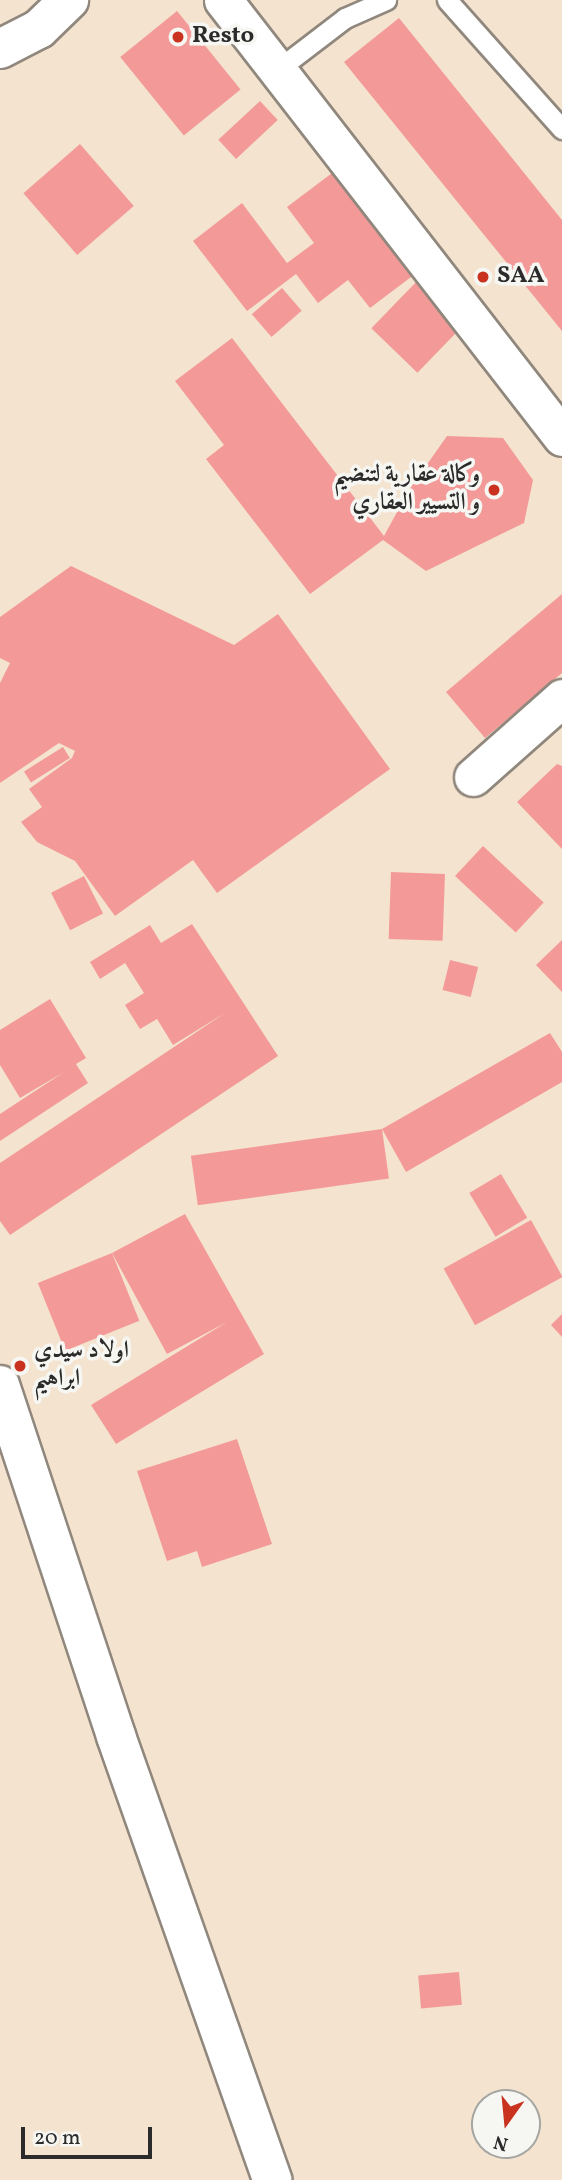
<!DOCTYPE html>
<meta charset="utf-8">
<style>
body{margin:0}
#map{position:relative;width:562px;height:2180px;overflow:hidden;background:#f4e3cf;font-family:Vollkorn,Amiri,serif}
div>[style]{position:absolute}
.building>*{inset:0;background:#f39a99;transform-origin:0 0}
.roads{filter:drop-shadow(2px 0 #90877d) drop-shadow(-2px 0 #90877d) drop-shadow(0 2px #90877d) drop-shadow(0 -2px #90877d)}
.lane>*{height:19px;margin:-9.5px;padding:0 9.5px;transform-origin:9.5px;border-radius:9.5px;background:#fff}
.street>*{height:37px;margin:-18.5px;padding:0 18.5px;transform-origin:18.5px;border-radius:18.5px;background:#fff}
.secondary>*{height:38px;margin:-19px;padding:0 19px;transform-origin:19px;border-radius:19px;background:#fff}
.primary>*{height:38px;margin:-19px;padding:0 19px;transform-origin:19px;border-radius:19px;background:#fff}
.dots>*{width:19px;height:19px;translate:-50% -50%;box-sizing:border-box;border:4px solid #f6f6f2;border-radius:50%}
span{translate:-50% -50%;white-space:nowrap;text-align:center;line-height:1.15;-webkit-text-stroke:7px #f6f6f2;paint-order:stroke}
.poi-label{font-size:24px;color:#2b2b2b;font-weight:700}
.left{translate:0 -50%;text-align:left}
.right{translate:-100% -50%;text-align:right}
.north{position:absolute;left:471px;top:2089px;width:70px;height:70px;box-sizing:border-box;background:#f6f6f2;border:2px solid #a5a5a2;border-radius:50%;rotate:195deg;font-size:19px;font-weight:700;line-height:28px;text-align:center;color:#2b2b2b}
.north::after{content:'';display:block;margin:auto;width:24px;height:32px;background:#c8321e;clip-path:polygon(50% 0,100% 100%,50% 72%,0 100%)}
.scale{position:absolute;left:21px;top:2127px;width:131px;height:32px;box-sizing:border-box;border:4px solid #2b2b2b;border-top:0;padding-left:9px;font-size:21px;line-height:24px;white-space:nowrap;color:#2b2b2b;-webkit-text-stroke:5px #f6f6f2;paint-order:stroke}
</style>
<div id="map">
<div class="building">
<i style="left:177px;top:11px;width:101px;height:73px;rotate:51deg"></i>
<i style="clip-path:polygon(399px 18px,562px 220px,562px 331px,344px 62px)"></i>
<i style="left:260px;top:101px;width:26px;height:57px;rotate:47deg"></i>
<i style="left:80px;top:144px;width:82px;height:75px;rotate:49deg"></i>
<i style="clip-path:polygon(340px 167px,419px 271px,370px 308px,348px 280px,318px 303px,296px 274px,247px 311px,193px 241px,242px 203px,287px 263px,314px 243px,287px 207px)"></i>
<i style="left:420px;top:278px;width:64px;height:70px;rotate:44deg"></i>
<i style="left:282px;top:288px;width:30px;height:40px;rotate:49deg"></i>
<i style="clip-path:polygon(232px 338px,384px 536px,409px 490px,447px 436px,503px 438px,533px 480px,524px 523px,426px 571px,383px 540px,310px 594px,206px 459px,224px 445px,175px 381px)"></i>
<i style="clip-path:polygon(71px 566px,234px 645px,278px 614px,390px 769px,217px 893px,193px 860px,115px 916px,75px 861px,37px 842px,21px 822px,42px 807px,29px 789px,72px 758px,75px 751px,59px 743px,0 783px,0 683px,10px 663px,0 658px,0 617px)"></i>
<i style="clip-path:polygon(562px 594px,562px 673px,485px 738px,446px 692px)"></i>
<i style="left:63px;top:747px;width:13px;height:46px;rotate:58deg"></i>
<i style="clip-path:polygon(557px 764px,562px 766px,562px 849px,517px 802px)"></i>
<i style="left:483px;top:846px;width:83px;height:41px;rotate:43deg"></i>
<i style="left:391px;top:872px;width:54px;height:67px;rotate:2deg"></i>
<i style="left:84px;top:876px;width:42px;height:37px;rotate:63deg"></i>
<i style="clip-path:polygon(192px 924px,278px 1056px,10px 1235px,0 1221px,0 1163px,225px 1013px,173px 1045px,157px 1019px,140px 1029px,125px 1005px,144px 993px,125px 963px,100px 979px,90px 962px,150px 925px,161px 943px)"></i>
<i style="clip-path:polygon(562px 940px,562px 992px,536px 965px)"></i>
<i style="left:450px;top:960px;width:29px;height:31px;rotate:14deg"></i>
<i style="clip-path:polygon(50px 999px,86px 1058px,76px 1064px,88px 1083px,0 1141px,0 1114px,64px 1072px,20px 1098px,0 1065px,0 1030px)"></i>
<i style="clip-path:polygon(550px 1033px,562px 1052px,562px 1082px,406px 1172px,382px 1129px)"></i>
<i style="left:382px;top:1129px;width:50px;height:193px;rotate:82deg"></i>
<i style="left:501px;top:1174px;width:51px;height:37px;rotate:59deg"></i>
<i style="clip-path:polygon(185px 1214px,264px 1354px,116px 1444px,91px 1405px,227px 1322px,167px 1354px,112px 1253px)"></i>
<i style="left:531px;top:1220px;width:65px;height:100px;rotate:61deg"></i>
<i style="left:112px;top:1253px;width:73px;height:80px;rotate:68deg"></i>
<i style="clip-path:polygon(562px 1314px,562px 1337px,551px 1325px)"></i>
<i style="clip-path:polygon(237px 1439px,272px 1544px,202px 1567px,197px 1551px,167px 1561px,137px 1471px)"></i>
<i style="left:459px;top:1972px;width:33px;height:41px;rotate:85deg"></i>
</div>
<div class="roads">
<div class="lane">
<i style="left:447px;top:0;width:173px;rotate:48.3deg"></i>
<i style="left:277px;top:70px;width:86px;rotate:-37.4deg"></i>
<i style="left:345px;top:18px;width:45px;rotate:-23.7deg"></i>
</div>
<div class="street">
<i style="left:223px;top:0;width:553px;rotate:52.2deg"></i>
<i style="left:473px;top:777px;width:119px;rotate:-41.6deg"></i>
</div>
<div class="secondary">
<i style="left:0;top:1385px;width:370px;rotate:71.7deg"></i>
<i style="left:116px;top:1736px;width:471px;rotate:70.6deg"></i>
</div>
<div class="primary">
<i style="left:0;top:49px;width:44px;rotate:-27.1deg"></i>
<i style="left:39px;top:29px;width:42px;rotate:-44deg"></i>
</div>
</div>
<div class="dots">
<i style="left:178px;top:37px;background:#c8321e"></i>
<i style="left:483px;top:277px;background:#c8321e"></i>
<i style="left:494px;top:490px;background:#c8321e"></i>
<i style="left:20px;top:1366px;background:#c8321e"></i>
</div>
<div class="poi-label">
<span class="left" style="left:192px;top:37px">Resto</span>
<span class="left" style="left:497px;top:277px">SAA</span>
<span class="right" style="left:480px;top:490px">وكالة عقارية لتنضيم<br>و التسيير العقاري</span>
<span class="left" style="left:34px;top:1366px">اولاد سيدي<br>ابراهيم</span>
</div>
<div class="north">N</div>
<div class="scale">20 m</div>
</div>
